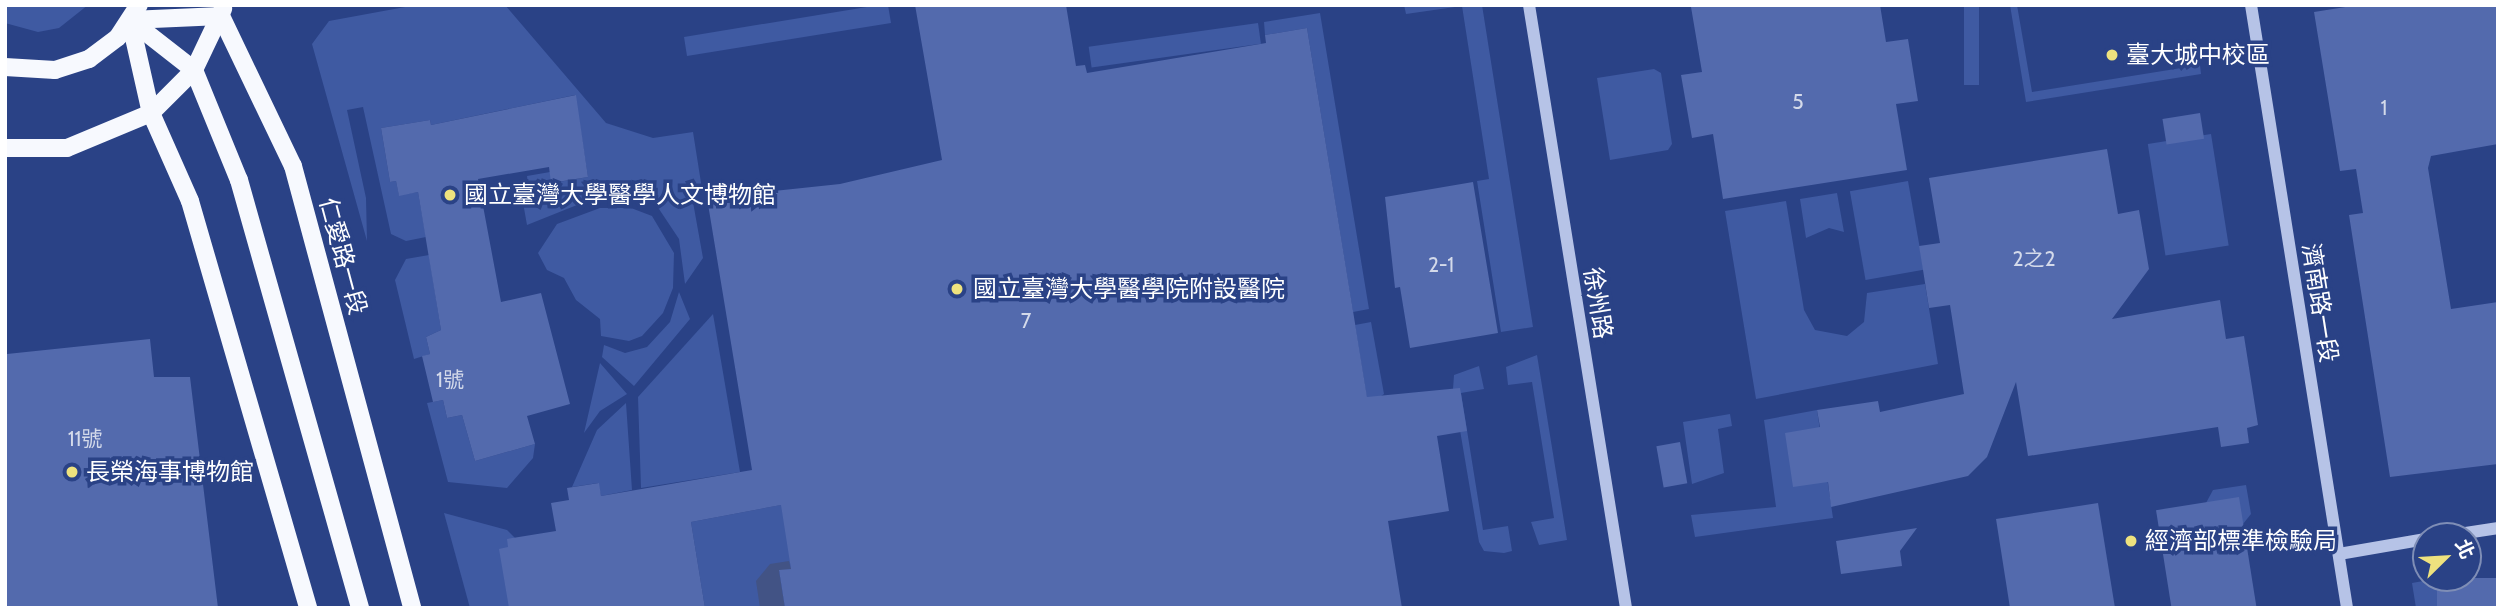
<!DOCTYPE html>
<meta charset="utf-8">
<style>
body{margin:0}
#map{position:relative;width:2503px;height:613px;overflow:hidden;background:#2a4286;font-family:Cabin,"Noto Sans TC",sans-serif}
div>[style]{position:absolute}
.green>*{inset:0;background:#3f5aa2;transform-origin:0 0}
.water>*{inset:0;background:#425385}
.building>*{inset:0;background:#536aad;transform-origin:0 0}
.minor>*{height:12px;margin:-6px;padding:0 6px;transform-origin:6px;border-radius:6px;background:#b6c3e7}
.major>*{height:18px;margin:-9px;padding:0 9px;transform-origin:9px;border-radius:9px;background:#f7f9fe}
.dots>*{width:19px;height:19px;translate:-50% -50%;box-sizing:border-box;border:4px solid #2a4286;border-radius:50%}
span{translate:-50% -50%;white-space:nowrap;text-align:center;line-height:1.15;-webkit-text-stroke:7px #2a4286;paint-order:stroke}
.number-label{font-size:21px;color:#d4daea}
.number-label span{-webkit-text-stroke-width:0}
.poi-label{font-size:24px;color:#fff}
.left{translate:0 -50%;text-align:left}
.street-label{font-size:24px;color:#fff}
.frame{position:absolute;inset:0;border:7px solid #fff;pointer-events:none}
.north{position:absolute;left:2412px;top:522px;width:70px;height:70px;box-sizing:border-box;background:#2a4286;border:2px solid #7f8eb6;border-radius:50%;rotate:66deg;font-size:19px;font-weight:700;line-height:28px;text-align:center;color:#fff}
.north::after{content:'';display:block;margin:auto;width:24px;height:32px;background:#eee27e;clip-path:polygon(50% 0,100% 100%,50% 72%,0 100%)}
</style>
<div id="map">
<div class="green">
<i style="clip-path:polygon(5px 5px,88px 5px,59px 28px,38px 32px,5px 23px)"></i>
<i style="clip-path:polygon(416px 5px,505px 5px,606px 123px,653px 138px,693px 132px,702px 189px,691px 191px,703px 258px,685px 284px,679px 239px,655px 203px,628px 194px,597px 197px,527px 225px,520px 186px,528px 185px,527px 176px,550px 172px,552px 183px,588px 177px,575px 95px,431px 125px,430px 120px,381px 128px,390px 182px,396px 181px,399px 195px,418px 192px,426px 237px,406px 241px,391px 234px,363px 107px,347px 110px,366px 198px,367px 241px,312px 44px,329px 21px)"></i>
<i style="clip-path:polygon(879px 5px,888px 5px,891px 23px,687px 56px,684px 37px)"></i>
<i style="clip-path:polygon(1404px 5px,1482px 5px,1533px 327px,1501px 332px,1477px 181px,1489px 179px,1462px 6px,1406px 14px)"></i>
<i style="left:1964px;top:5px;width:15px;height:80px"></i>
<i style="clip-path:polygon(2010px 5px,2017px 5px,2032px 92px,2200px 65px,2201px 74px,2026px 102px)"></i>
<i style="clip-path:polygon(1320px 13px,1369px 309px,1353px 312px,1307px 28px,1265px 35px,1264px 22px)"></i>
<i style="left:1258px;top:23px;width:21px;height:171px;rotate:82deg"></i>
<i style="clip-path:polygon(1654px 69px,1661px 73px,1672px 144px,1668px 150px,1610px 160px,1597px 78px)"></i>
<i style="left:2211px;top:134px;width:113px;height:64px;rotate:81deg"></i>
<i style="left:1908px;top:181px;width:90px;height:59px;rotate:80deg"></i>
<i style="clip-path:polygon(1837px 193px,1844px 232px,1829px 228px,1806px 238px,1800px 199px)"></i>
<i style="clip-path:polygon(1786px 201px,1804px 310px,1815px 330px,1847px 336px,1864px 322px,1867px 293px,1925px 284px,1938px 364px,1756px 399px,1725px 211px)"></i>
<i style="clip-path:polygon(600px 208px,631px 208px,652px 216px,674px 253px,673px 288px,663px 313px,642px 336px,629px 341px,601px 336px,600px 319px,576px 300px,564px 278px,547px 270px,538px 253px,557px 224px)"></i>
<i style="clip-path:polygon(429px 255px,441px 330px,426px 337px,430px 354px,414px 359px,395px 280px,406px 259px)"></i>
<i style="clip-path:polygon(679px 292px,690px 319px,634px 386px,602px 357px,604px 345px,625px 353px,647px 347px,670px 322px)"></i>
<i style="clip-path:polygon(713px 314px,740px 472px,641px 488px,638px 397px)"></i>
<i style="clip-path:polygon(1371px 322px,1384px 394px,1368px 405px,1355px 325px)"></i>
<i style="clip-path:polygon(1537px 355px,1567px 540px,1539px 545px,1531px 522px,1554px 518px,1532px 382px,1508px 385px,1506px 367px)"></i>
<i style="clip-path:polygon(600px 363px,627px 394px,600px 411px,584px 433px)"></i>
<i style="clip-path:polygon(1479px 366px,1484px 389px,1461px 393px,1483px 530px,1508px 526px,1512px 551px,1504px 553px,1484px 551px,1479px 542px,1453px 389px,1454px 375px)"></i>
<i style="clip-path:polygon(443px 400px,447px 418px,462px 415px,475px 461px,535px 444px,533px 458px,507px 488px,448px 482px,427px 403px)"></i>
<i style="clip-path:polygon(626px 403px,632px 490px,601px 496px,598px 483px,572px 487px,597px 430px)"></i>
<i style="clip-path:polygon(1817px 410px,1833px 518px,1695px 537px,1691px 515px,1776px 507px,1764px 420px)"></i>
<i style="clip-path:polygon(1730px 414px,1732px 426px,1718px 429px,1724px 473px,1692px 484px,1683px 422px)"></i>
<i style="clip-path:polygon(2246px 485px,2251px 514px,2243px 524px,2206px 503px,2213px 490px)"></i>
<i style="clip-path:polygon(786px 504px,791px 569px,779px 571px,785px 608px,705px 608px,691px 522px)"></i>
<i style="clip-path:polygon(444px 513px,507px 530px,515px 538px,526px 608px,470px 608px)"></i>
<i style="clip-path:polygon(2440px 578px,2443px 608px,2416px 608px,2412px 583px)"></i>
</div>
<div class="water">
<i style="clip-path:polygon(789px 561px,791px 569px,779px 571px,785px 608px,760px 608px,756px 581px,770px 564px)"></i>
</div>
<div class="building">
<i style="clip-path:polygon(915px 5px,1066px 5px,1076px 66px,1085px 65px,1087px 73px,1266px 43px,1265px 35px,1307px 28px,1367px 397px,1460px 388px,1467px 431px,1437px 436px,1449px 511px,1388px 521px,1402px 608px,785px 608px,779px 570px,791px 569px,781px 505px,691px 522px,705px 608px,509px 608px,499px 549px,508px 547px,507px 539px,556px 531px,551px 503px,569px 500px,567px 488px,599px 483px,601px 496px,752px 470px,707px 198px,840px 184px,942px 160px)"></i>
<i style="clip-path:polygon(1880px 5px,1886px 42px,1908px 39px,1918px 101px,1896px 104px,1907px 170px,1723px 199px,1713px 134px,1692px 138px,1681px 75px,1702px 72px,1691px 7px)"></i>
<i style="clip-path:polygon(2358px 5px,2498px 5px,2498px 144px,2431px 156px,2428px 168px,2451px 309px,2498px 302px,2498px 464px,2390px 477px,2349px 215px,2363px 213px,2356px 169px,2340px 171px,2314px 12px)"></i>
<i style="clip-path:polygon(576px 95px,588px 177px,551px 183px,549px 167px,478px 179px,501px 302px,541px 293px,570px 404px,527px 416px,535px 444px,475px 461px,462px 415px,447px 418px,443px 400px,433px 402px,422px 356px,430px 354px,426px 337px,441px 330px,418px 192px,399px 196px,396px 181px,390px 182px,381px 128px,430px 120px,431px 125px)"></i>
<i style="left:2200px;top:113px;width:26px;height:38px;rotate:81deg"></i>
<i style="clip-path:polygon(2107px 149px,2118px 214px,2139px 210px,2149px 269px,2112px 319px,2220px 300px,2226px 339px,2244px 336px,2258px 425px,2247px 428px,2249px 443px,2221px 447px,2218px 427px,2028px 456px,2016px 382px,1987px 457px,1968px 476px,1831px 507px,1828px 482px,1793px 487px,1785px 433px,1820px 427px,1817px 410px,1878px 401px,1880px 412px,1964px 394px,1950px 305px,1929px 308px,1923px 270px,1919px 246px,1940px 243px,1929px 178px)"></i>
<i style="clip-path:polygon(1473px 182px,1498px 333px,1410px 348px,1400px 287px,1395px 288px,1385px 197px)"></i>
<i style="clip-path:polygon(150px 339px,154px 377px,190px 377px,218px 608px,5px 608px,7px 354px)"></i>
<i style="left:1680px;top:442px;width:42px;height:24px;rotate:80deg"></i>
<i style="left:2239px;top:497px;width:112px;height:84px;rotate:81deg"></i>
<i style="clip-path:polygon(2098px 503px,2115px 608px,2010px 608px,1996px 519px)"></i>
<i style="clip-path:polygon(1917px 528px,1900px 551px,1902px 566px,1841px 574px,1836px 541px)"></i>
<i style="left:2437px;top:578px;width:61px;height:31px"></i>
</div>
<div class="minor">
<i style="left:1529px;top:5px;width:611px;rotate:80.86deg"></i>
<i style="left:2251px;top:5px;width:611px;rotate:80.95deg"></i>
<i style="left:2446px;top:536px;width:53px;rotate:-8.7deg"></i>
<i style="left:2339px;top:554px;width:88px;rotate:-9.8deg"></i>
</div>
<div class="major">
<i style="left:221px;top:16px;width:166px;rotate:64.4deg"></i>
<i style="left:293px;top:166px;width:458px;rotate:74.9deg"></i>
<i style="left:130px;top:20px;width:81px;rotate:38deg"></i>
<i style="left:194px;top:70px;width:119px;rotate:67.8deg"></i>
<i style="left:239px;top:180px;width:445px;rotate:74.2deg"></i>
<i style="left:130px;top:20px;width:95px;rotate:77.3deg"></i>
<i style="left:151px;top:113px;width:96px;rotate:66.1deg"></i>
<i style="left:190px;top:201px;width:424px;rotate:73.8deg"></i>
<i style="left:130px;top:20px;width:91px;rotate:-2.5deg"></i>
<i style="left:5px;top:67px;width:50px;rotate:3.4deg"></i>
<i style="left:55px;top:70px;width:36px;rotate:-18deg"></i>
<i style="left:89px;top:59px;width:36px;rotate:-37deg"></i>
<i style="left:118px;top:37px;width:38px;rotate:-57deg"></i>
<i style="left:5px;top:148px;width:62px"></i>
<i style="left:67px;top:148px;width:91px;rotate:-22.6deg"></i>
<i style="left:151px;top:113px;width:61px;rotate:-45deg"></i>
<i style="left:194px;top:70px;width:68px;rotate:-64.6deg"></i>
</div>
<div class="dots">
<i style="left:2112px;top:55px;background:#eee27e"></i>
<i style="left:450px;top:195px;background:#eee27e"></i>
<i style="left:957px;top:289px;background:#eee27e"></i>
<i style="left:72px;top:472px;background:#eee27e"></i>
<i style="left:2131px;top:541px;background:#eee27e"></i>
</div>
<div class="number-label">
<span style="left:1798px;top:102px">5</span>
<span style="left:2384px;top:108px">1</span>
<span style="left:2034px;top:259px">2之2</span>
<span style="left:1441px;top:265px">2-1</span>
<span style="left:1026px;top:321px">7</span>
<span style="left:450px;top:380px">1號</span>
<span style="left:85px;top:439px">11號</span>
</div>
<div class="poi-label">
<span class="left" style="left:2126px;top:55px">臺大城中校區</span>
<span class="left" style="left:464px;top:195px">國立臺灣大學醫學人文博物館</span>
<span class="left" style="left:973px;top:289px">國立臺灣大學醫學院附設醫院</span>
<span class="left" style="left:86px;top:472px">長榮海事博物館</span>
<span class="left" style="left:2145px;top:541px">經濟部標準檢驗局</span>
</div>
<div class="street-label">
<span style="left:343px;top:256px;rotate:75deg">仁愛路一段</span>
<span style="left:1598px;top:303px;rotate:81deg">徐州路</span>
<span style="left:2320px;top:303px;rotate:81deg">濟南路一段</span>
</div>
<div class="frame"></div>
<div class="north">北</div>
</div>
